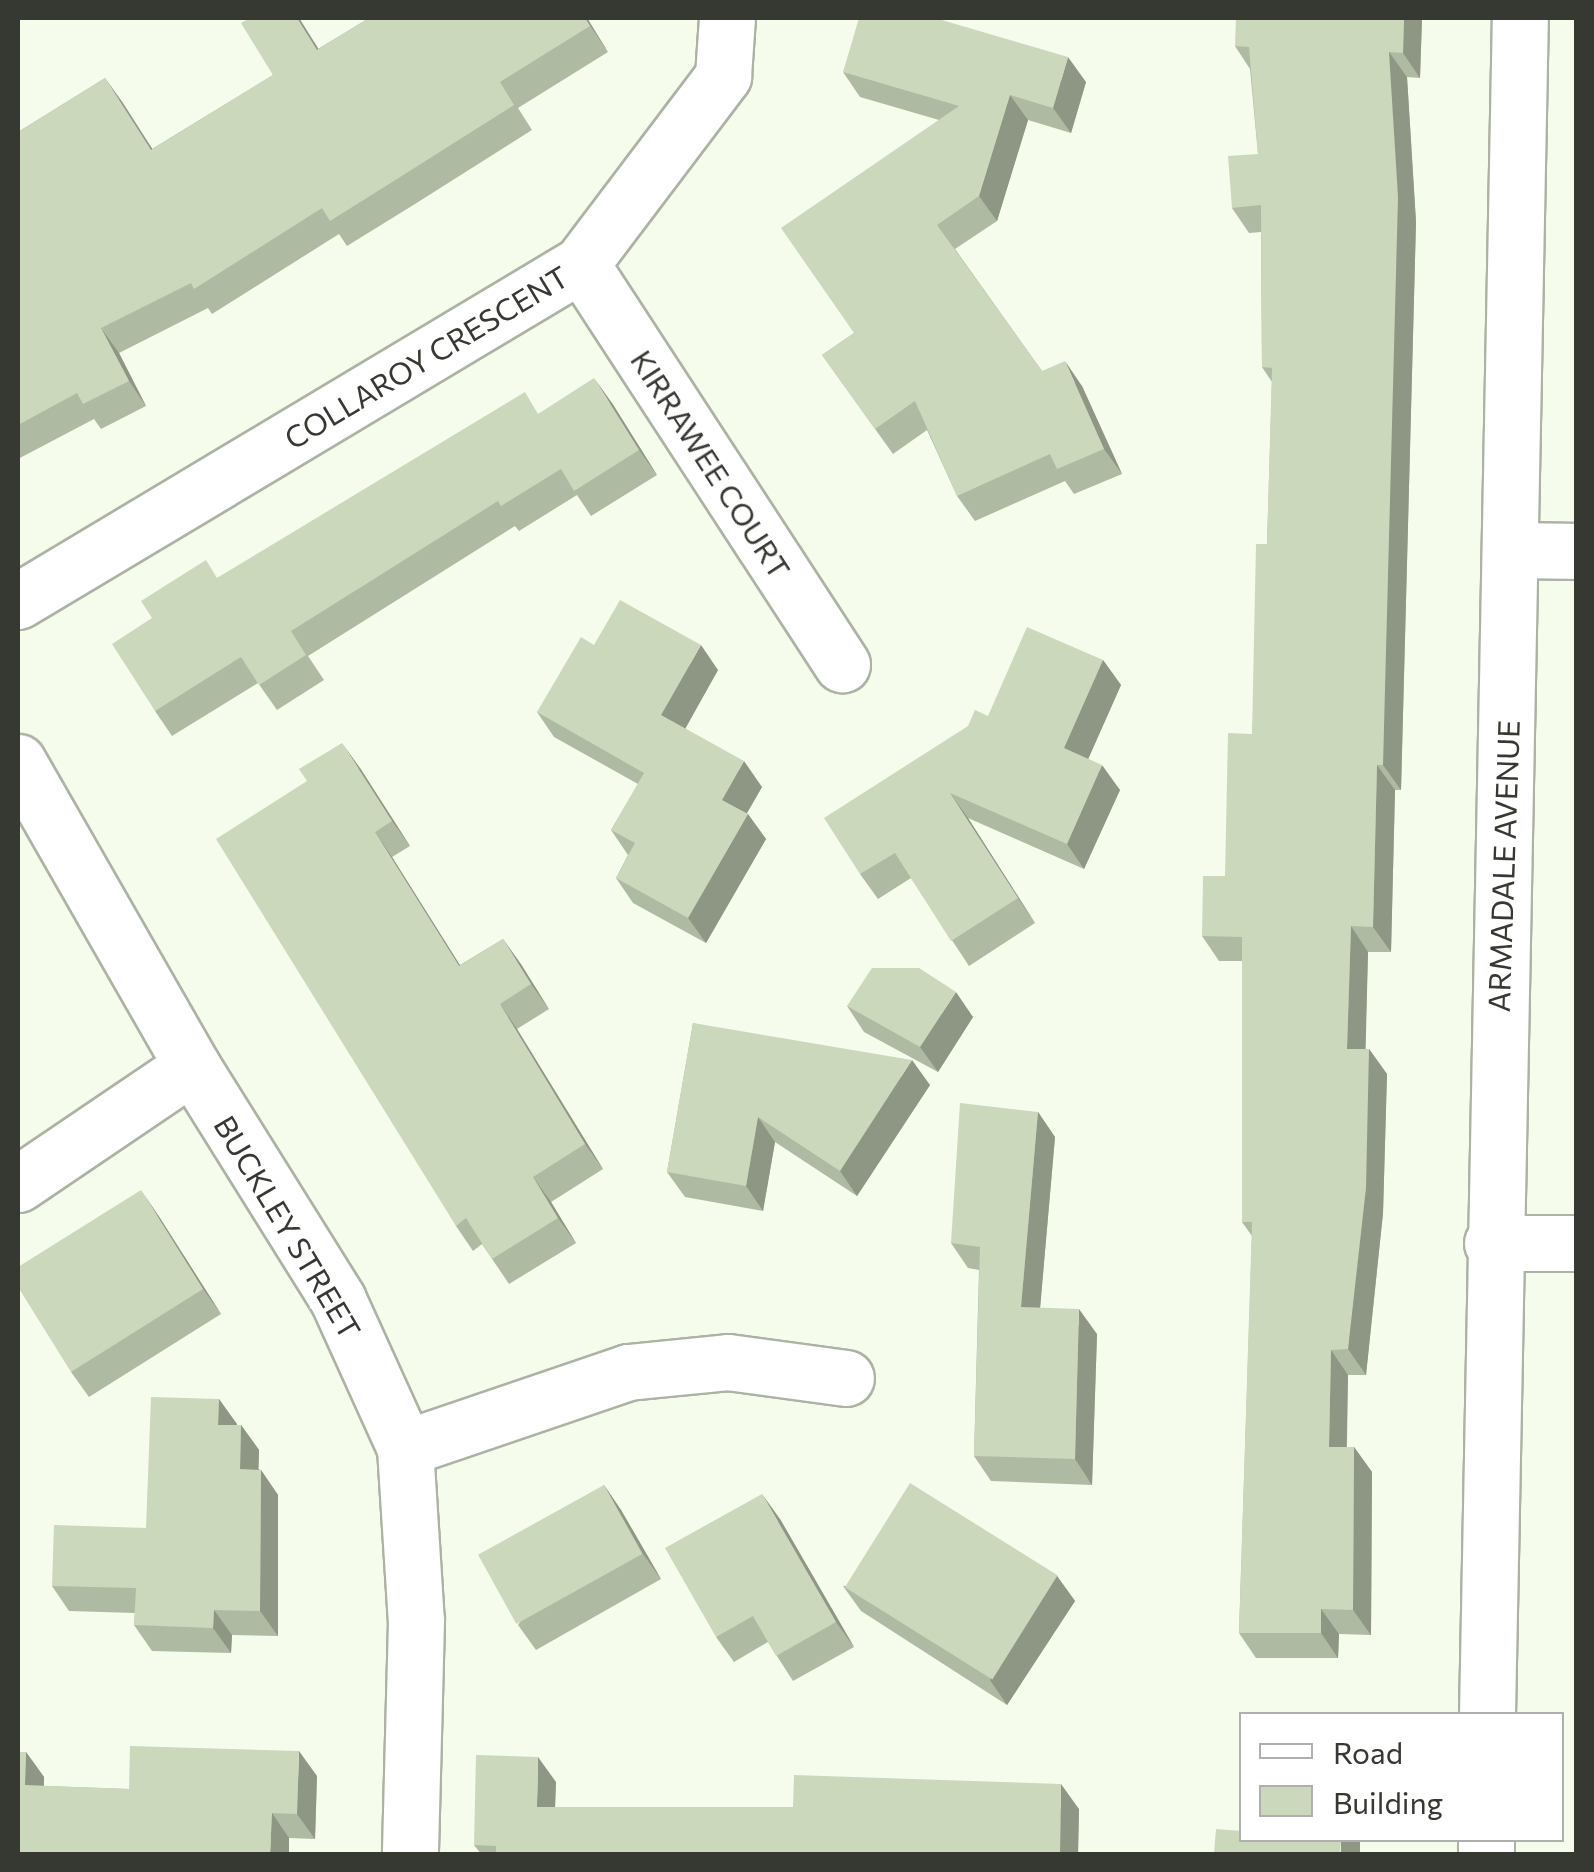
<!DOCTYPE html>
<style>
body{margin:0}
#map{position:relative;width:1594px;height:1872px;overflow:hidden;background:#f5fcec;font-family:Commissioner,sans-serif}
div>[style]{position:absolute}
.roads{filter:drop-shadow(2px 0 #acb3a4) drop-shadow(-2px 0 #acb3a4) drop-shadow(0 2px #acb3a4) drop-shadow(0 -2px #acb3a4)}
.minor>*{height:55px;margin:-27.5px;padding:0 27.5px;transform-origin:27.5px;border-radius:27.5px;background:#fff}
.wall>*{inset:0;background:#afbaa2}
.shaded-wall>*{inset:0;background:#8e9784;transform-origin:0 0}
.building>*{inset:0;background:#cbd8bc;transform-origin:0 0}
span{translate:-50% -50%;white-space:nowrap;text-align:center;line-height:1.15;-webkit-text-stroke:8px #fff;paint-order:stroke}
.street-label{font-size:30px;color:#363932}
.frame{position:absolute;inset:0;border:20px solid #363932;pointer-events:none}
.legend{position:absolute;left:1239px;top:1712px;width:325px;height:130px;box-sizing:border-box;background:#fff;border:2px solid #afb0ad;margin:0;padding:12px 18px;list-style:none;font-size:30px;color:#363932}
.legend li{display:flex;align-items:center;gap:20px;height:50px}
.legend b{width:50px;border:2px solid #afb0ad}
</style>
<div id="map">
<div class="roads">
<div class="minor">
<i style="left:581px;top:264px;width:478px;rotate:56.9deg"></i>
<i style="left:1511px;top:550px;width:65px;rotate:0.9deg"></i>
<i style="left:18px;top:601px;width:656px;rotate:-30.9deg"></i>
<i style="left:581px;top:264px;width:236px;rotate:-52.9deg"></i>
<i style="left:723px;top:76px;width:58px;rotate:-86.1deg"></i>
<i style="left:18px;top:762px;width:350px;rotate:60.2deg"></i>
<i style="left:192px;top:1066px;width:276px;rotate:58deg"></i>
<i style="left:338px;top:1300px;width:162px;rotate:65.6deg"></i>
<i style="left:405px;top:1448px;width:173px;rotate:86.4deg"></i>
<i style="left:416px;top:1621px;width:233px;rotate:91.5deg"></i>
<i style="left:18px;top:1184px;width:210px;rotate:-34.1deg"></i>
<i style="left:1492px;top:1243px;width:84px"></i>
<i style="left:405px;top:1448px;width:236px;rotate:-18.8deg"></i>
<i style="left:628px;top:1372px;width:100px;rotate:-5.7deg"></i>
<i style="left:728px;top:1362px;width:119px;rotate:7.7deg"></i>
<i style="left:1487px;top:1714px;width:1696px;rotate:-88.89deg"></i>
<i style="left:1486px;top:1854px;width:14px;rotate:-90deg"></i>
</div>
</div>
<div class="wall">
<i style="clip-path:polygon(250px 18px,299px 18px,318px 49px,369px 18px,587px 18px,608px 52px,518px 108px,532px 130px,415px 204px,347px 246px,339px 234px,212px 314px,208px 308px,119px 353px,146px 406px,101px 429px,94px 419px,18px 459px,18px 132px,105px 78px,152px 149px,273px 75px)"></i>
<i style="clip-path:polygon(1422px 18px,1420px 78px,1407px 77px,1416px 222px,1401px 790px,1395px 790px,1391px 952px,1368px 952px,1365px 1049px,1369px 1049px,1387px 1074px,1383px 1213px,1366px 1375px,1348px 1375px,1347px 1447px,1354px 1447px,1372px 1472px,1371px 1635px,1339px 1634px,1338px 1658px,1256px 1658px,1239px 1633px,1252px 1236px,1242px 1222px,1242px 961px,1219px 961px,1202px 936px,1225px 876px,1252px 734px,1267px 544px,1272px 382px,1262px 367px,1261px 232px,1249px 233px,1232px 208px,1258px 154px,1250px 69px,1235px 46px)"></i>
<i style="clip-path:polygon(843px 72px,1086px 82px,1071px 133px,1028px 120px,997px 221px,955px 249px,1042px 371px,1082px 386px,1122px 474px,1074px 494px,1065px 481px,975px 521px,957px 496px,927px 430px,893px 454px,822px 355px,854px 333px,939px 120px,860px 97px)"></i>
<i style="clip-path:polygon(612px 403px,657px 475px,591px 516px,577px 495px,519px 531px,515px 526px,308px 656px,324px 680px,277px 710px,258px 683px,172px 736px,155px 711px,217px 578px,540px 413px)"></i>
<i style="clip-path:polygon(594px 645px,718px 670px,685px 728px,762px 787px,747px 813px,766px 839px,706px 943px,633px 903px,616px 878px,628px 855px,611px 830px,638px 784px,554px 737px,537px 712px)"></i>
<i style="clip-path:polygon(1103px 660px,1121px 685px,1088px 759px,1120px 790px,1084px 869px,968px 818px,1035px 923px,969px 966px,911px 878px,878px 899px,860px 874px,988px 716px)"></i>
<i style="clip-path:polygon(360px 768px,410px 846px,392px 857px,460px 965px,503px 939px,549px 1009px,517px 1029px,603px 1169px,551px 1202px,576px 1243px,509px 1284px,482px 1244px,473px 1251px,456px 1226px,307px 781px)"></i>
<i style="clip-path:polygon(847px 1006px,973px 1017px,938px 1072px,864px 1032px)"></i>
<i style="clip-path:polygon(693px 1023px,930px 1085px,857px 1196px,775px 1142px,763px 1211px,685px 1197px,667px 1172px)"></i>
<i style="clip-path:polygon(1038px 1112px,1055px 1137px,1040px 1308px,1097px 1334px,1092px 1485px,991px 1481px,974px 1456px,979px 1270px,968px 1268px,951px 1243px)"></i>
<i style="clip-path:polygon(158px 1215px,221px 1314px,89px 1397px,71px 1372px)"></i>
<i style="clip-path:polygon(219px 1399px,237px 1425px,241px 1425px,259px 1450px,258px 1469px,261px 1470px,278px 1495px,278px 1636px,232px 1635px,231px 1653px,152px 1651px,134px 1625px,135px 1613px,69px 1611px,52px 1586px,146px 1528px)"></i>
<i style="clip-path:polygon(604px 1485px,621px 1510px,661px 1579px,536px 1650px,518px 1625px)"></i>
<i style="clip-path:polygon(780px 1519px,854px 1647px,793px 1681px,768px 1642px,734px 1662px,716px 1637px)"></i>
<i style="clip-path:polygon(1057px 1576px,1075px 1601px,1007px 1705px,861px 1611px,843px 1586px)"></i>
<i style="clip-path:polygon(26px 1752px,44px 1777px,44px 1786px,129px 1789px,317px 1776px,315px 1839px,289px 1838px,18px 1854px)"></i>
<i style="clip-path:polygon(556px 1782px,555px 1807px,1079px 1809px,1078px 1854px,481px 1854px,474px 1845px)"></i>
</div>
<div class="shaded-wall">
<i style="clip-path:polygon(297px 18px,299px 18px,335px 75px,317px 50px)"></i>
<i style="clip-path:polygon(585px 18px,587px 18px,608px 52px)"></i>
<i style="clip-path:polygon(1404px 18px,1422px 18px,1420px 78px,1403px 53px)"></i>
<i style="clip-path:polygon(1389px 52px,1407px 77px,1416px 222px,1401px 790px,1383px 765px)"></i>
<i style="clip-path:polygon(1068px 57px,1086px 82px,1071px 133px,1053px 108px)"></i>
<i style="clip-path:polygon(105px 78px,123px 103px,169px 175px,151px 150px)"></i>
<i style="clip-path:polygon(1010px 95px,1028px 120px,997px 221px,979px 196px)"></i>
<i style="clip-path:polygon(101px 328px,119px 353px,146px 406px,129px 381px)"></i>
<i style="clip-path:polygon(1065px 361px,1082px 386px,1122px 474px,1104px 449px)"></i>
<i style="clip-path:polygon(594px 378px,612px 403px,657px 475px,639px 450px)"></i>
<i style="clip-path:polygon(701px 645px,718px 670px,679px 740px,661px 715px)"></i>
<i style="clip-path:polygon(1103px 660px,1121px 685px,1082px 773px,1064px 748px)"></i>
<i style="clip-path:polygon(342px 743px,360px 768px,410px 846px,392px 821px)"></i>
<i style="clip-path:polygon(744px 761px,762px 787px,740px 825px,722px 800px)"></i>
<i style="clip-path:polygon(1102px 765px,1120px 790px,1084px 869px,1067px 844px)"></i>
<i style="clip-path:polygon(1377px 765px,1395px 790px,1391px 952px,1373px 927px)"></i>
<i style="clip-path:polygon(950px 793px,968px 818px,1035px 923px,1018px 898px)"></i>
<i style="clip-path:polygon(748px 814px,766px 839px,706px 943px,688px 918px)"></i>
<i style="clip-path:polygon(375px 832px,392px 857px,476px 991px,459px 966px)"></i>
<i style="clip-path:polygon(1351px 926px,1368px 952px,1365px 1074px,1347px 1049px)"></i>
<i style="clip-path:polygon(503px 939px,521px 964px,549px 1009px,531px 984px)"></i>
<i style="clip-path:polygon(956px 992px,973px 1017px,938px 1072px,920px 1047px)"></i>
<i style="clip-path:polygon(500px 1004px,517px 1029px,603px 1169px,585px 1144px)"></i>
<i style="clip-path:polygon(1369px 1049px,1387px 1074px,1383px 1213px,1366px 1375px,1348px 1349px)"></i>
<i style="clip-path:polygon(912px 1060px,930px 1085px,857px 1196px,840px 1171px)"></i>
<i style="clip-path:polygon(1038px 1112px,1055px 1137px,1038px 1332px,1021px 1307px)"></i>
<i style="clip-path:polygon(758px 1117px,775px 1142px,763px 1211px,746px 1186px)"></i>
<i style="clip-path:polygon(533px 1177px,551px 1202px,576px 1243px,558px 1218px)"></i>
<i style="clip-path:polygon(141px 1190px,158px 1215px,221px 1314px,203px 1289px)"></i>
<i style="clip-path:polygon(1079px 1309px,1097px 1334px,1092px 1485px,1075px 1459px)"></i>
<i style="clip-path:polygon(1331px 1350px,1348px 1375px,1346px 1472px,1329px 1447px)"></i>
<i style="clip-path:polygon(219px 1399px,237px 1424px,236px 1450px,218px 1425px)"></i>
<i style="clip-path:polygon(241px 1425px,259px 1450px,258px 1494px,240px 1469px)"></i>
<i style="clip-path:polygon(1354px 1447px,1372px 1472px,1371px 1635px,1353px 1610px)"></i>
<i style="clip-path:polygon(261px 1470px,278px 1495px,278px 1636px,260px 1611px)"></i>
<i style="clip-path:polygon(604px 1485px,621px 1510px,661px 1579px,643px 1554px)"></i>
<i style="clip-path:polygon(762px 1494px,780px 1519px,854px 1647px,836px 1622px)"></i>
<i style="clip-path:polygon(1057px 1576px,1075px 1601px,1007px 1705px,990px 1680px)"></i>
<i style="clip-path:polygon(1321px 1609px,1339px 1634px,1338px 1658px,1321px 1633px)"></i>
<i style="clip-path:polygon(214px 1610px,232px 1635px,231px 1653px,213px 1628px)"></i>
<i style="clip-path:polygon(299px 1751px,317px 1776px,315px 1839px,297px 1814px)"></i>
<i style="clip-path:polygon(26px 1752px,44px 1777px,43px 1810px,25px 1785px)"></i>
<i style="clip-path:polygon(538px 1757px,556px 1782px,554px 1833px,537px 1807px)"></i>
<i style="clip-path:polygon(1061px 1784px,1079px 1809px,1078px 1854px,1060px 1854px)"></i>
<i style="clip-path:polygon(272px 1813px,289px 1838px,289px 1854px,270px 1854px)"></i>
<i style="left:1341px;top:1840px;width:19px;height:14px"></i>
</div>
<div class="building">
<i style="clip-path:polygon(250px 18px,297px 18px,317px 50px,369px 18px,585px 18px,590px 26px,500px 82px,514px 105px,397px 179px,330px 221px,322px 208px,194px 289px,191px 283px,101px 328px,129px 381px,83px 404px,77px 393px,18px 425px,18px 132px,105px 78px,151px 150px,273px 75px,241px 23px)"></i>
<i style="clip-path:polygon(859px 18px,935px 18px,1068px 57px,1053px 108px,1010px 95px,979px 196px,937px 225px,1042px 371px,1065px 361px,1104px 449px,1057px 469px,1050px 454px,957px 496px,915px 401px,875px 429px,822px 355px,854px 333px,781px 228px,959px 106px,843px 72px)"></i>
<i style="clip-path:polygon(1236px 18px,1404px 18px,1403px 53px,1389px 52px,1398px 197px,1383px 765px,1377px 765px,1373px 927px,1351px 926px,1347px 1049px,1369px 1049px,1366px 1188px,1348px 1349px,1331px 1350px,1329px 1447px,1354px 1447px,1353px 1610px,1321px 1609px,1321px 1633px,1239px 1633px,1252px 1222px,1242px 1222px,1242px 937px,1202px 936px,1203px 876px,1225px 876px,1228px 733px,1252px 734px,1256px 544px,1267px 544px,1272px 368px,1262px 367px,1261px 205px,1232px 208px,1228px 156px,1258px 154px,1249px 47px,1235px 46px)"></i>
<i style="clip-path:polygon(594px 378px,639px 450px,574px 491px,561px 469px,501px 506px,498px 501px,291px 631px,306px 655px,259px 685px,241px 657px,155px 711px,112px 644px,152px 618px,141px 601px,206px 560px,217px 578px,525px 392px,538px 414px)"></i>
<i style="clip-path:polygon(620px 600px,701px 645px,661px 715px,744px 761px,722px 800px,748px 814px,688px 918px,616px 878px,635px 843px,611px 830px,644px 773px,537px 712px,581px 637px,594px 645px)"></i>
<i style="clip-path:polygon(1027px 627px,1103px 660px,1064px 748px,1102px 765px,1067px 844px,950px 793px,1018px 898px,951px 941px,895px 853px,860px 874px,824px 818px,968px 726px,975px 710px,988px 716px)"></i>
<i style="clip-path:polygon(342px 743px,392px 821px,375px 832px,459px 966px,503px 939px,531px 984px,500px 1004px,585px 1144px,533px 1177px,558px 1218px,492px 1259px,466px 1218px,456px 1226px,216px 839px,307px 781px,299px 769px)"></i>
<i style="clip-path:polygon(872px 968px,919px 968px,956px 992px,920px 1047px,847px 1006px)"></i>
<i style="clip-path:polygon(693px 1023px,912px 1060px,840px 1171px,758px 1117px,746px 1186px,667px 1172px)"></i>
<i style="clip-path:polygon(960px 1103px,1038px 1112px,1021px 1307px,1079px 1309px,1075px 1459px,974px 1456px,980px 1247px,951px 1243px)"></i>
<i style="clip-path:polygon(141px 1190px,203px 1289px,71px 1372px,18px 1287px,18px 1267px)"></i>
<i style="clip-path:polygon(151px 1397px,219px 1399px,218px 1425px,241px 1425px,240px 1469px,261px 1470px,260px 1611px,214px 1610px,213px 1628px,134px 1625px,136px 1588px,52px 1586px,54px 1525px,146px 1528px)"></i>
<i style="left:910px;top:1483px;width:174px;height:123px;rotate:32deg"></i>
<i style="left:604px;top:1485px;width:79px;height:144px;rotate:61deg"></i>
<i style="clip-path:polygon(762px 1494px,836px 1622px,776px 1656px,753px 1616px,716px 1637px,665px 1548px)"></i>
<i style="clip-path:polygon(130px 1746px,299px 1751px,297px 1814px,272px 1813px,270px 1854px,18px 1854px,18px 1752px,26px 1752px,25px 1785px,129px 1789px)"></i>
<i style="clip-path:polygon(476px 1755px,538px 1757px,537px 1807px,793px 1807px,794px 1775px,1061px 1784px,1060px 1854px,496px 1854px,496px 1846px,474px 1845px)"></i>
<i style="clip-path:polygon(1216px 1829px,1242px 1831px,1242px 1840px,1341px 1840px,1340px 1854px,1214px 1854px)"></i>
</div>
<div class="street-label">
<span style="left:426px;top:357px;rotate:-31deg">COLLAROY CRESCENT</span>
<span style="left:711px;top:464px;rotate:57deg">KIRRAWEE COURT</span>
<span style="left:1503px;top:866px;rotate:-88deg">ARMADALE AVENUE</span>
<span style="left:288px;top:1227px;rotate:59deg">BUCKLEY STREET</span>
</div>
<div class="frame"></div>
<ul class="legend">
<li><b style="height:12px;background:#fff"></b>Road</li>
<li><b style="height:28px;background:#cbd8bc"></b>Building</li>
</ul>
</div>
